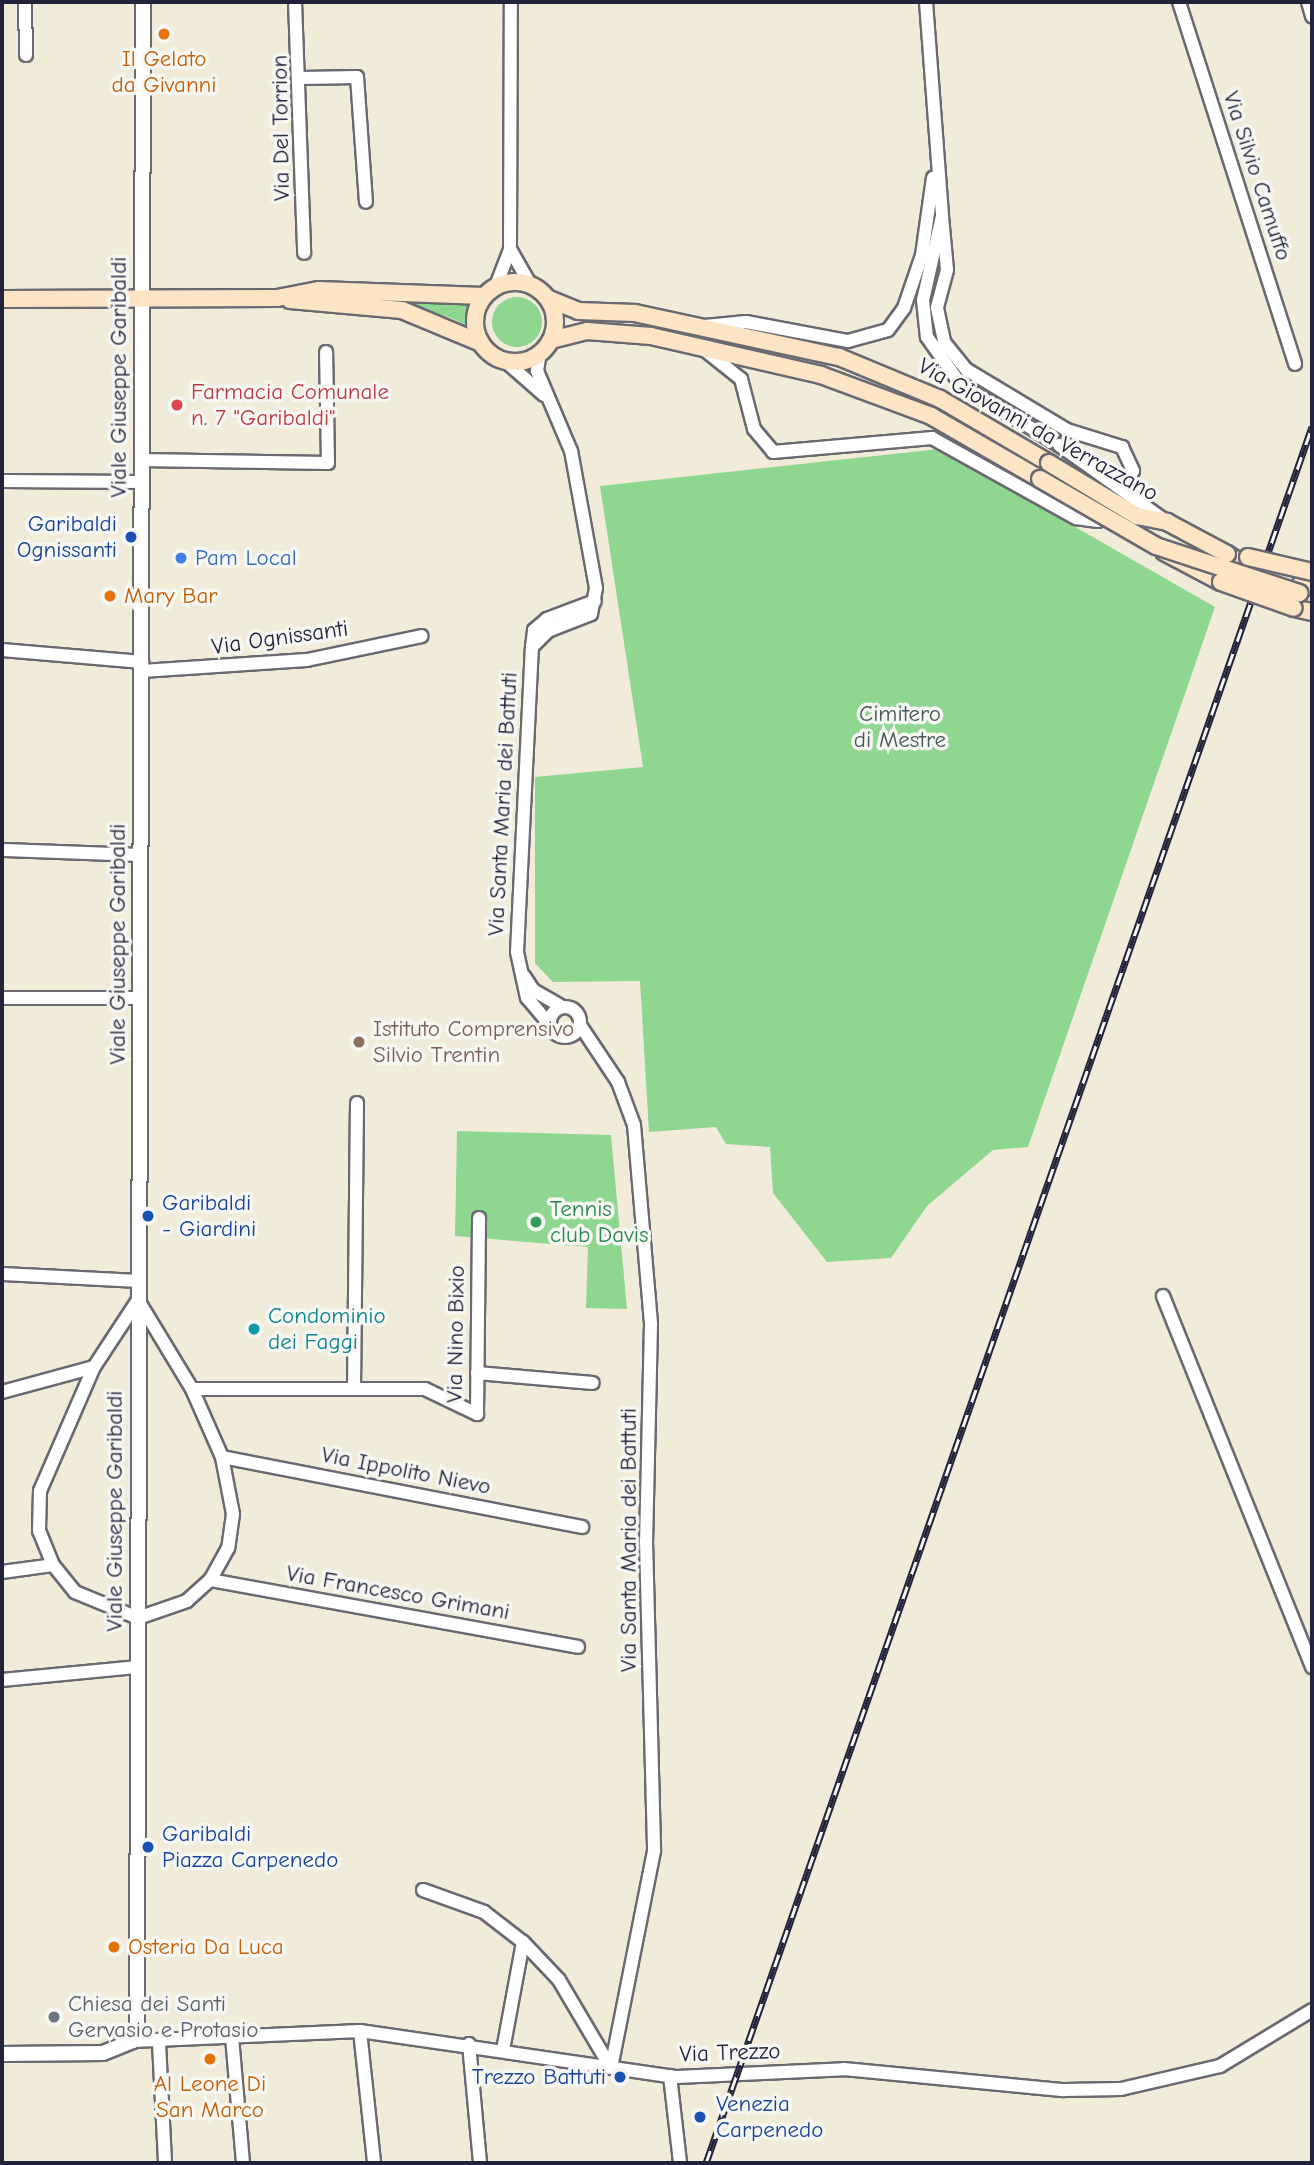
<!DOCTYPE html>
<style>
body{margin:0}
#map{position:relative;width:1314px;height:2165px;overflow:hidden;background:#f0ecd9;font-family:"Comic Neue",sans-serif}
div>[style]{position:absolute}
.green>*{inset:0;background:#8fd691}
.round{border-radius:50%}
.roads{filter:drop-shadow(2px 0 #6a6972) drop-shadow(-2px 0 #6a6972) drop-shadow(0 2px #6a6972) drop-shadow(0 -2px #6a6972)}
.minor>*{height:12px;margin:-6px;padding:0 6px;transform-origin:6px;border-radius:6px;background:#fff}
.minor>.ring{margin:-6px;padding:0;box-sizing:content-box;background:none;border:12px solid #fff;border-radius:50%}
.tertiary>*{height:14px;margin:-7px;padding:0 7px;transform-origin:7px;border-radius:7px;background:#fff}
.secondary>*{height:16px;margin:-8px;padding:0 8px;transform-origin:8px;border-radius:8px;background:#fce5c4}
.secondary>.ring{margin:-8px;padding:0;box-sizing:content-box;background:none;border:16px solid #fce5c4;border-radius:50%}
.rail>*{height:7px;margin-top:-3.5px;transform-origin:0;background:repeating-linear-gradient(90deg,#f6f6f2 0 13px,#22223b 0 26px);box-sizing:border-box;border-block:2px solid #22223b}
.bridges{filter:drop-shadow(2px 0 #6a6972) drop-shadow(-2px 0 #6a6972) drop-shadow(0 2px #6a6972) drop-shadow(0 -2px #6a6972)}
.minor-bridge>*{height:12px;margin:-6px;padding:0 6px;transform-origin:6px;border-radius:6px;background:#fff}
.secondary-bridge>*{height:16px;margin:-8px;padding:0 8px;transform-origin:8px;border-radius:8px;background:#fce5c4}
.dots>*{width:19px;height:19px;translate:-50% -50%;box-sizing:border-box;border:4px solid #f6f6f2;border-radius:50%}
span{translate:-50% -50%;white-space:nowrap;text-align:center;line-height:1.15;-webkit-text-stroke:7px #f6f6f2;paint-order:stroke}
.food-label{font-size:23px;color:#c56008}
.left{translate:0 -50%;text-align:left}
.street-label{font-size:23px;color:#22223b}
.health-label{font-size:23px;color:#be3a42}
.transit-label{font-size:23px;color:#164399}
.right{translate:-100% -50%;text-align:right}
.shop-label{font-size:23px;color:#366cbe}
.park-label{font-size:23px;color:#435855}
.education-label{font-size:23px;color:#785e54}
.leisure-label{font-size:23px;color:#27864d}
.culture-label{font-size:23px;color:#0d838f}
.worship-label{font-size:23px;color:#5b616d}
.frame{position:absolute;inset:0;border:4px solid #22223b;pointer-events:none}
</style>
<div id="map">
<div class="green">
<i class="round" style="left:492px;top:297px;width:50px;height:50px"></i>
<i style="clip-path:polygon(409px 304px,472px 304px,468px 326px,451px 318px)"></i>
<i style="clip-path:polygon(939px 449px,1215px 607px,1028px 1147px,993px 1150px,927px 1206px,891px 1258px,827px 1262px,773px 1193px,770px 1147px,726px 1144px,716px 1127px,649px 1132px,640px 981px,553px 982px,535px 963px,535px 777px,643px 767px,600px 486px)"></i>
<i style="clip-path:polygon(457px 1131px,611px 1135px,627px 1309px,586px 1308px,588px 1247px,455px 1236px)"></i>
</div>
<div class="roads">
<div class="minor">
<i style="left:25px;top:2px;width:53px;rotate:88.9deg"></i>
<i style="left:295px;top:2px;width:251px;rotate:87.9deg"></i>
<i style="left:926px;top:2px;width:215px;rotate:85.7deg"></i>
<i style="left:942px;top:216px;width:86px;rotate:102.7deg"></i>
<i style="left:923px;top:300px;width:37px;rotate:84deg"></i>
<i style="left:927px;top:337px;width:59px;rotate:54.7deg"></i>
<i style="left:961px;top:385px;width:115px;rotate:31.5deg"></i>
<i style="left:1179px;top:2px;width:380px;rotate:72.2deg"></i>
<i style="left:1308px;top:2px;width:15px;rotate:74deg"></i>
<i style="left:302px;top:78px;width:55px;rotate:-1deg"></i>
<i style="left:357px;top:77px;width:125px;rotate:85.9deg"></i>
<i style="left:942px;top:216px;width:54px;rotate:84.7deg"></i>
<i style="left:947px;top:270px;width:39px;rotate:105deg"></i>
<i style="left:937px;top:308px;width:35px;rotate:78deg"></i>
<i style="left:944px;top:342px;width:36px;rotate:51deg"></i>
<i style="left:967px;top:370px;width:117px;rotate:31deg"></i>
<i style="left:1067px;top:430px;width:58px;rotate:17.2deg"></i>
<i style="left:1122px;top:447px;width:26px;rotate:65deg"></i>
<i style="left:1133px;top:471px;width:30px;rotate:118deg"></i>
<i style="left:510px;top:249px;width:40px;rotate:60.3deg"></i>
<i style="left:496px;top:286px;width:40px;rotate:-69deg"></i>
<i style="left:510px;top:249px;width:247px;rotate:-89.8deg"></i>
<i style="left:705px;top:326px;width:41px;rotate:-5.6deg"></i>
<i style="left:746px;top:322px;width:104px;rotate:10.6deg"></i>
<i style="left:848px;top:341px;width:41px;rotate:-15.4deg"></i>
<i style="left:888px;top:330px;width:27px;rotate:-54deg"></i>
<i style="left:904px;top:308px;width:56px;rotate:-71.2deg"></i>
<i style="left:922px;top:255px;width:78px;rotate:-81.9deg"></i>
<i style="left:706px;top:351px;width:45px;rotate:38.7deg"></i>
<i style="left:741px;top:379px;width:52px;rotate:75.4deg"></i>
<i style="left:754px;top:429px;width:30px;rotate:50deg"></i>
<i style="left:773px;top:452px;width:160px;rotate:-5deg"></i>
<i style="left:932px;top:438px;width:165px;rotate:29.1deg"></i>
<i style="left:1076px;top:518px;width:22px;rotate:8deg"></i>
<i style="left:1098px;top:521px;width:14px;rotate:-36deg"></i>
<i style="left:504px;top:360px;width:53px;rotate:41.2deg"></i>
<i style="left:141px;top:460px;width:187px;rotate:0.9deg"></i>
<i style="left:328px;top:463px;width:111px;rotate:-91deg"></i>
<i style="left:2px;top:481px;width:139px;rotate:0.4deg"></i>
<i style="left:532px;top:647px;width:23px;rotate:-45deg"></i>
<i style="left:548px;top:631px;width:46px;rotate:-21.6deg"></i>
<i style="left:591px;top:614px;width:26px;rotate:-79deg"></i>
<i style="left:596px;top:588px;width:139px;rotate:-100.3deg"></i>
<i style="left:571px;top:451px;width:87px;rotate:-113deg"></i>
<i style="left:537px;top:371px;width:18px;rotate:-81deg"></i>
<i style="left:2px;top:650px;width:141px;rotate:4.9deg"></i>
<i style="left:142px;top:671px;width:165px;rotate:-3.8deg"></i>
<i style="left:307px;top:660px;width:117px;rotate:-11.8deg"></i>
<i style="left:2px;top:850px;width:139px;rotate:2.1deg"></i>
<i style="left:524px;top:976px;width:17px;rotate:57deg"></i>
<i style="left:533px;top:990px;width:34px;rotate:30deg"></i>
<i style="left:2px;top:998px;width:138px"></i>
<i class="ring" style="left:550px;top:1007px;width:18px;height:18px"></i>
<i style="left:550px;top:1025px;width:35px;rotate:-130deg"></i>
<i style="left:527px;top:998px;width:47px;rotate:-102.3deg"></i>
<i style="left:517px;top:952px;width:305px;rotate:-87.2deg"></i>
<i style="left:532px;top:647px;width:17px;rotate:-83deg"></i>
<i style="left:534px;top:630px;width:17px;rotate:-40deg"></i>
<i style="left:547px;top:619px;width:51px;rotate:-20.6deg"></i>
<i style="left:580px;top:1025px;width:69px;rotate:56.3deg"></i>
<i style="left:618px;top:1082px;width:46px;rotate:69.6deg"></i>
<i style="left:634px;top:1125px;width:200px;rotate:85.1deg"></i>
<i style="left:651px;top:1324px;width:217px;rotate:91.3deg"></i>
<i style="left:646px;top:1541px;width:310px;rotate:88.5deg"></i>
<i style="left:654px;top:1851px;width:221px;rotate:101.2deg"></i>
<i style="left:2px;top:1274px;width:136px;rotate:2.9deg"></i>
<i style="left:1163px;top:1296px;width:400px;rotate:68.1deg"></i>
<i style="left:138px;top:1300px;width:104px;rotate:58.8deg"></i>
<i style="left:192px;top:1389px;width:74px;rotate:66.2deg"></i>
<i style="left:222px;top:1457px;width:58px;rotate:79.1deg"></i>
<i style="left:233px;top:1514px;width:34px;rotate:98deg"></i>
<i style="left:228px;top:1548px;width:37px;rotate:119deg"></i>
<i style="left:210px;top:1580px;width:31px;rotate:138deg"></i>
<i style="left:187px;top:1601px;width:52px;rotate:160.9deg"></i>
<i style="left:138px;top:1618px;width:68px;rotate:-157.6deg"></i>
<i style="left:75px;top:1592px;width:35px;rotate:-129deg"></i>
<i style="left:53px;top:1565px;width:37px;rotate:-112deg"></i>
<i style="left:39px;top:1531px;width:40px;rotate:-88.6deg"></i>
<i style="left:40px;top:1491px;width:135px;rotate:-66.5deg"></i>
<i style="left:94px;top:1367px;width:80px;rotate:-56.7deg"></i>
<i style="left:477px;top:1373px;width:116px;rotate:4.9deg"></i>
<i style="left:192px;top:1389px;width:233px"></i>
<i style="left:425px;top:1389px;width:58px;rotate:25.7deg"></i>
<i style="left:477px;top:1414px;width:196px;rotate:-89.4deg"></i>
<i style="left:354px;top:1389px;width:286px;rotate:-89.4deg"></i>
<i style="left:2px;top:1392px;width:95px;rotate:-15.2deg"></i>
<i style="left:222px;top:1457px;width:367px;rotate:11deg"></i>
<i style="left:2px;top:1572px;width:51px;rotate:-7.8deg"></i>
<i style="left:210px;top:1580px;width:374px;rotate:10.3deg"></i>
<i style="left:2px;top:1680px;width:137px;rotate:-5.5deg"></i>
<i style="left:423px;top:1890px;width:65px;rotate:19.8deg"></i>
<i style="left:484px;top:1912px;width:49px;rotate:37.6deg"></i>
<i style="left:523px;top:1942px;width:52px;rotate:46.5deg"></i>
<i style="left:559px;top:1980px;width:102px;rotate:59.4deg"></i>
<i style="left:360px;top:2031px;width:133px;rotate:83.9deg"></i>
<i style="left:232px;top:2037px;width:126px;rotate:85deg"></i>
<i style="left:133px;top:2041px;width:227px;rotate:-2.5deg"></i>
<i style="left:360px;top:2031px;width:320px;rotate:8.3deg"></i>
<i style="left:677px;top:2077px;width:167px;rotate:-2.7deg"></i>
<i style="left:844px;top:2069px;width:221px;rotate:5.5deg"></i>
<i style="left:1064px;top:2090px;width:57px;rotate:-1deg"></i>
<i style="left:1121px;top:2089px;width:102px;rotate:-13.1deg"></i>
<i style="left:1220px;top:2066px;width:108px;rotate:-31.3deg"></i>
<i style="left:159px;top:2043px;width:120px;rotate:87.1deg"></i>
<i style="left:469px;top:2044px;width:120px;rotate:84.7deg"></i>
<i style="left:503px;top:2050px;width:110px;rotate:-79.5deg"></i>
<i style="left:670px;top:2076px;width:88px;rotate:83.4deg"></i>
</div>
<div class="tertiary">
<i style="left:2px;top:2054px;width:101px;rotate:-0.6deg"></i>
<i style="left:103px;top:2053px;width:32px;rotate:-22deg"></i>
<i style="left:133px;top:2041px;width:11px;rotate:-68deg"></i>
<i style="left:137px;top:2031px;width:2029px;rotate:-89.83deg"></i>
</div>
<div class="secondary">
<i class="ring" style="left:475px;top:282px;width:64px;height:64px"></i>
<i style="left:2px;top:299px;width:275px;rotate:-0.2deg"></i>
<i style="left:277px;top:298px;width:43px;rotate:-10.8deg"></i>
<i style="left:319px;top:290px;width:165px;rotate:2.1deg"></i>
<i style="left:549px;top:299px;width:31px;rotate:22deg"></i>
<i style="left:578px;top:311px;width:57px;rotate:2deg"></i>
<i style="left:635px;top:313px;width:209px;rotate:12.2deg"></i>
<i style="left:839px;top:357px;width:109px;rotate:22.6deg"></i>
<i style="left:940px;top:399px;width:126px;rotate:30.4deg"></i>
<i style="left:290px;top:300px;width:112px;rotate:5.1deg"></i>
<i style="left:402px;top:310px;width:86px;rotate:22.7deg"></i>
<i style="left:551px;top:340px;width:37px;rotate:-14deg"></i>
<i style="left:587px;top:331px;width:64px;rotate:4.5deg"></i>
<i style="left:651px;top:336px;width:174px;rotate:12.9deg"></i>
<i style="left:821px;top:375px;width:117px;rotate:20.4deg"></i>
<i style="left:931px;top:416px;width:126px;rotate:30deg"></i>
<i style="left:1164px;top:552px;width:64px;rotate:27.8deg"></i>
<i style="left:1227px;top:554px;width:29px;rotate:34deg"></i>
<i style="left:1301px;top:584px;width:11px;rotate:15deg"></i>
<i style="left:1294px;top:608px;width:18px;rotate:13deg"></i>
</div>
</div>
<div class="rail">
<i style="left:706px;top:2163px;width:1839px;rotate:-70.76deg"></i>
</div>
<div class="bridges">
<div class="minor-bridge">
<i style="left:1059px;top:445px;width:133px;rotate:35.5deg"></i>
</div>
<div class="secondary-bridge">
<i style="left:1049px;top:463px;width:103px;rotate:31.1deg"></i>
<i style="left:1137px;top:516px;width:31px;rotate:11deg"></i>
<i style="left:1167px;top:522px;width:68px;rotate:28.1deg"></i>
<i style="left:1040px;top:479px;width:134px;rotate:30deg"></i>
<i style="left:1156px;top:546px;width:151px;rotate:18.2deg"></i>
<i style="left:1248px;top:557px;width:66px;rotate:13.2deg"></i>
<i style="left:1221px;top:582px;width:77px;rotate:19.6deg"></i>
</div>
</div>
<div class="dots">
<i style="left:164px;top:34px;background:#e8710a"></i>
<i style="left:177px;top:405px;background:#e0444e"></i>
<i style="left:131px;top:537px;background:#1a4fb4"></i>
<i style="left:181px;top:558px;background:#3f7fe0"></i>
<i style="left:110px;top:596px;background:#e8710a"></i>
<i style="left:359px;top:1042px;background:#8d6e63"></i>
<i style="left:148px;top:1216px;background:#1a4fb4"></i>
<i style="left:536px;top:1222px;background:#2e9e5b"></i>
<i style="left:254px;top:1329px;background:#0f9aa8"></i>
<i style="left:148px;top:1847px;background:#1a4fb4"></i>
<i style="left:114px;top:1947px;background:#e8710a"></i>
<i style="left:54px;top:2017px;background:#6b7280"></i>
<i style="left:210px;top:2059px;background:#e8710a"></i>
<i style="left:620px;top:2077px;background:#1a4fb4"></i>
<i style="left:700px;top:2117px;background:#1a4fb4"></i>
</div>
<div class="food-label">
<span style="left:164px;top:72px">Il Gelato<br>da Givanni</span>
<span class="left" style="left:124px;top:596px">Mary Bar</span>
<span class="left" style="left:128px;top:1947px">Osteria Da Luca</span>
<span style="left:210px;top:2097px">Al Leone Di<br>San Marco</span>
</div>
<div class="street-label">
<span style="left:281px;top:128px;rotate:-91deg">Via Del Torrion</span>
<span style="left:1257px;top:176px;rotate:72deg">Via Silvio Camuffo</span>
<span style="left:119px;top:377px;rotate:-90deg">Viale Giuseppe Garibaldi</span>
<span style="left:1038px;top:430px;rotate:29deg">Via Giovanni da Verrazzano</span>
<span style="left:280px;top:638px;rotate:-8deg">Via Ognissanti</span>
<span style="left:503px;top:804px;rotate:-87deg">Via Santa Maria dei Battuti</span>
<span style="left:118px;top:944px;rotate:-90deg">Viale Giuseppe Garibaldi</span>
<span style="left:456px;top:1334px;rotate:-89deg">Via Nino Bixio</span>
<span style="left:406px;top:1471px;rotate:11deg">Via Ippolito Nievo</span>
<span style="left:115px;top:1511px;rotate:-90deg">Viale Giuseppe Garibaldi</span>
<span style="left:629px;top:1540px;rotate:-90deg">Via Santa Maria dei Battuti</span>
<span style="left:398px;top:1593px;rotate:10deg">Via Francesco Grimani</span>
<span style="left:730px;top:2053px;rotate:-2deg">Via Trezzo</span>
</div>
<div class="health-label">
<span class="left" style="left:191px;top:405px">Farmacia Comunale<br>n. 7 "Garibaldi"</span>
</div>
<div class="transit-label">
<span class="right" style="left:117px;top:537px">Garibaldi<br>Ognissanti</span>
<span class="left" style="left:162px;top:1216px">Garibaldi<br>- Giardini</span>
<span class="left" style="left:162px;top:1847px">Garibaldi<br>Piazza Carpenedo</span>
<span class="right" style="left:606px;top:2077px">Trezzo Battuti</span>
<span class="left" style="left:716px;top:2117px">Venezia<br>Carpenedo</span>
</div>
<div class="shop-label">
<span class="left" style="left:195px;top:558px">Pam Local</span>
</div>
<div class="park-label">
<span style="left:900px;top:727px">Cimitero<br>di Mestre</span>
</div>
<div class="education-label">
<span class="left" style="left:373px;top:1042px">Istituto Comprensivo<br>Silvio Trentin</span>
</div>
<div class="leisure-label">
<span class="left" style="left:550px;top:1222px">Tennis<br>club Davis</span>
</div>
<div class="culture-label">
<span class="left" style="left:268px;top:1329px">Condominio<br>dei Faggi</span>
</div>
<div class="worship-label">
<span class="left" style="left:68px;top:2017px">Chiesa dei Santi<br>Gervasio e Protasio</span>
</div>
<div class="frame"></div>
</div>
